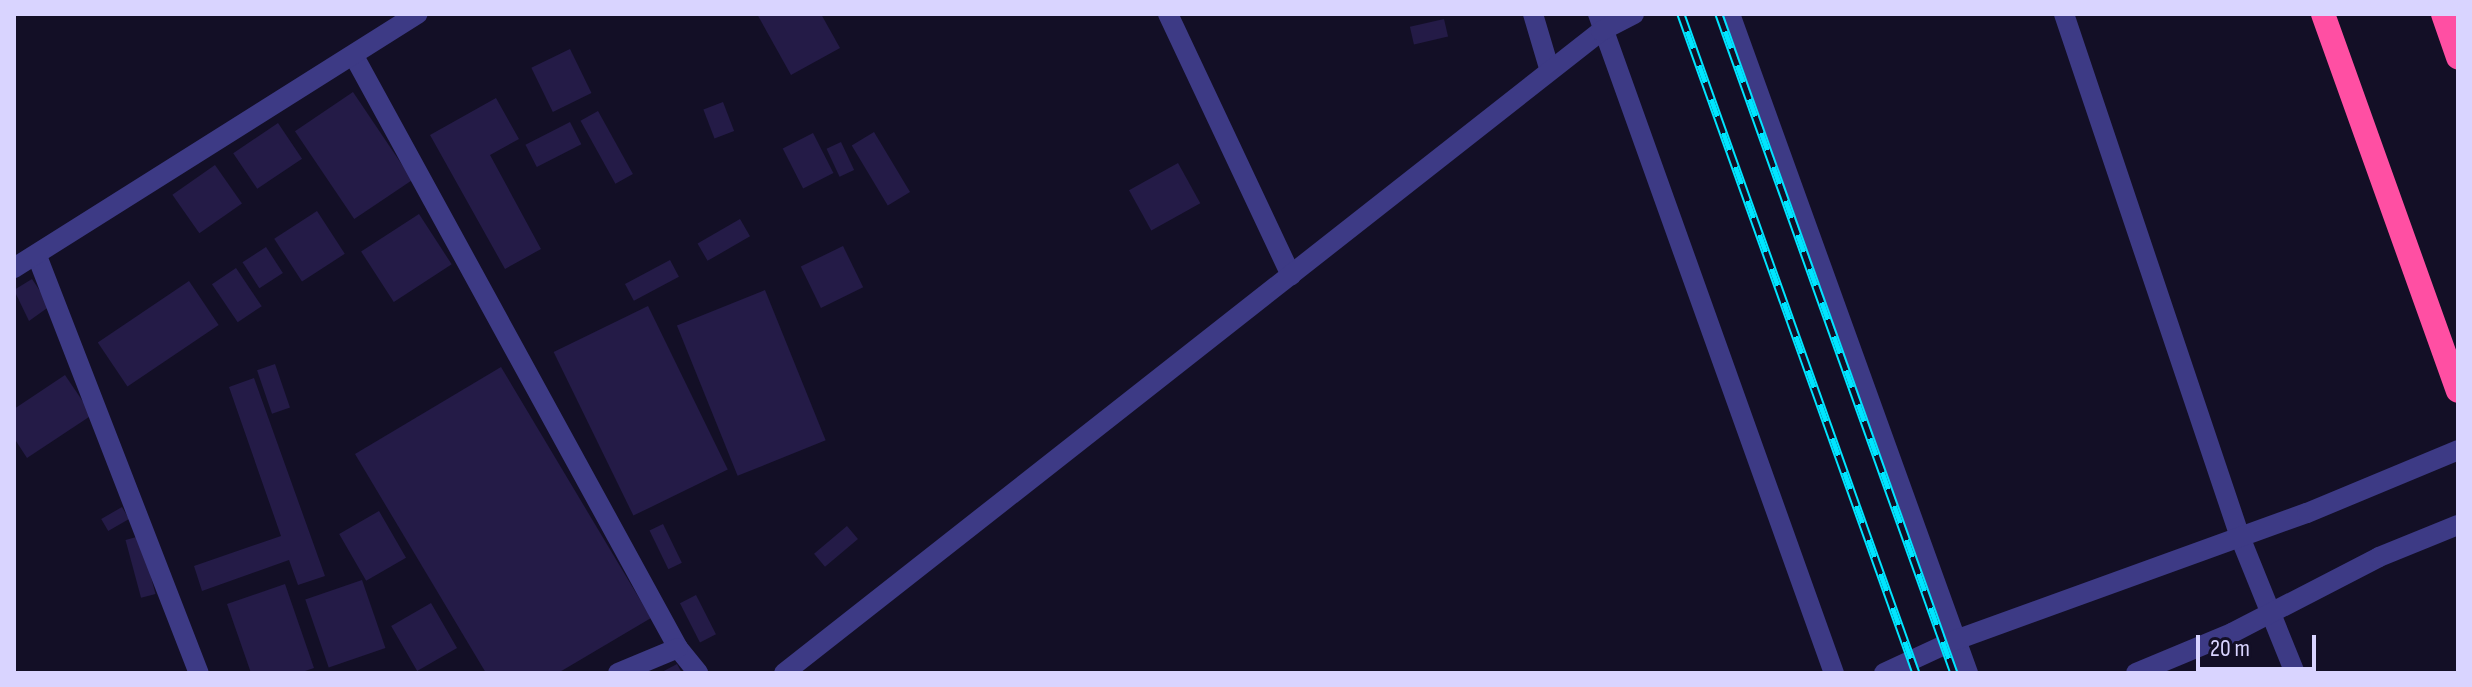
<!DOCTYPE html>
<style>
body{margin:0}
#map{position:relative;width:2472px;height:687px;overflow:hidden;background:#130f26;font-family:"Sofia Sans Condensed",sans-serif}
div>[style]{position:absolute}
.building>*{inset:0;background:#241b47;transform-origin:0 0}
.minor>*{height:20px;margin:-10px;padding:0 10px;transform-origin:10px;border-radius:10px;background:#3d3a85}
.highway>*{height:24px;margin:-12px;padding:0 12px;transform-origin:12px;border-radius:12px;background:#ff4fa3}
.rail>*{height:9px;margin-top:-4.5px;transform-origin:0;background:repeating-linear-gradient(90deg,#130f26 0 18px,#00e5ff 0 36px);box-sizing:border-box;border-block:2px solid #00e5ff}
span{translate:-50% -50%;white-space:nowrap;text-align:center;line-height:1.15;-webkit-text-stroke:6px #130f26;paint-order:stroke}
.frame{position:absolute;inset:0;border:16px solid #d9d4ff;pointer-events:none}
.scale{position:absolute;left:2196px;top:635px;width:120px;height:36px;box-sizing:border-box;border:4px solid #d9d4ff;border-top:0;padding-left:10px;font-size:24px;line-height:28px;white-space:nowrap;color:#d9d4ff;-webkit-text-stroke:6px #130f26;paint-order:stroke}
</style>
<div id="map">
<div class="building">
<i style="clip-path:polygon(757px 14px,821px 14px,840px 48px,791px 75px)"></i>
<i style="left:1444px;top:19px;width:18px;height:35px;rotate:77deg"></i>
<i style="left:570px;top:49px;width:49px;height:43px;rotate:64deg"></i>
<i style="left:353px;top:92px;width:106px;height:70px;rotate:56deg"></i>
<i style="clip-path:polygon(496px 98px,519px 139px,490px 155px,541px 249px,505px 269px,430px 135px)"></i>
<i style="left:723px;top:102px;width:31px;height:21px;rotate:69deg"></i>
<i style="left:598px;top:111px;width:72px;height:20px;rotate:61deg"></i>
<i style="left:570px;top:122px;width:25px;height:50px;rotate:63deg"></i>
<i style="left:278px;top:123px;width:43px;height:54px;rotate:56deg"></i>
<i style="left:874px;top:132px;width:70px;height:26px;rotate:59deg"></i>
<i style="left:813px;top:133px;width:45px;height:34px;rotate:63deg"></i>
<i style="left:841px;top:142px;width:31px;height:16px;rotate:65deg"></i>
<i style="left:1178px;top:163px;width:46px;height:56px;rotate:61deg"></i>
<i style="left:215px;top:165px;width:47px;height:52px;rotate:55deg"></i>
<i style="left:317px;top:211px;width:51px;height:51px;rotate:57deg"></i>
<i style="left:419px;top:214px;width:60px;height:69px;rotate:57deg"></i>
<i style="left:740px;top:219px;width:20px;height:49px;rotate:60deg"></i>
<i style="left:843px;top:246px;width:46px;height:47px;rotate:64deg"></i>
<i style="left:266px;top:247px;width:31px;height:28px;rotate:57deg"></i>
<i style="left:670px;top:260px;width:19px;height:51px;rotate:62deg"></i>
<i style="left:236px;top:268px;width:46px;height:29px;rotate:56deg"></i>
<i style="clip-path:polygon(32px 279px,50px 306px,29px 321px,14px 290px)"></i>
<i style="left:189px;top:281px;width:53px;height:110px;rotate:56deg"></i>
<i style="left:765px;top:290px;width:162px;height:95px;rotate:68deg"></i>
<i style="left:648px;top:306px;width:182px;height:105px;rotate:64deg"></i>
<i style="left:275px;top:364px;width:46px;height:19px;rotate:71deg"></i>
<i style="clip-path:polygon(501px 367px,651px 618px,558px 673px,486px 673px,355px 454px)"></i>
<i style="clip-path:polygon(65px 375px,92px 415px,27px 458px,14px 438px,14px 409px)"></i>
<i style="clip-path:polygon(254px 378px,325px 576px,298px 585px,289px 560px,202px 591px,194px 566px,281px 536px,229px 387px)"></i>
<i style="left:122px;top:507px;width:14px;height:24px;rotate:60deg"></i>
<i style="left:379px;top:511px;width:54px;height:46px;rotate:60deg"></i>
<i style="left:663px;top:524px;width:43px;height:15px;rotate:64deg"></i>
<i style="left:847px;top:526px;width:17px;height:43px;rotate:50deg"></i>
<i style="left:140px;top:536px;width:60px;height:15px;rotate:75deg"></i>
<i style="left:362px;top:580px;width:72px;height:60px;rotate:71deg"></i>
<i style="clip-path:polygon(285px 584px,314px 668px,299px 673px,251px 673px,227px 604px)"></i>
<i style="left:696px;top:595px;width:44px;height:18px;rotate:63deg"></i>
<i style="left:431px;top:603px;width:52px;height:46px;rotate:60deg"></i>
<i style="clip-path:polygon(677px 664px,682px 673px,660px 673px)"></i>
</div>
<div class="minor">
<i style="left:1168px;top:14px;width:289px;rotate:64.8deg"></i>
<i style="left:1533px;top:14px;width:59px;rotate:73.4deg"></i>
<i style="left:1598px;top:14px;width:700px;rotate:70.3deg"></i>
<i style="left:1730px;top:14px;width:701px;rotate:70.14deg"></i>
<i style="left:2064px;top:14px;width:552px;rotate:71.4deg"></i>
<i style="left:2240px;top:537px;width:147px;rotate:68deg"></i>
<i style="left:355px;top:58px;width:673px;rotate:61.3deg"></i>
<i style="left:678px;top:648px;width:32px;rotate:51deg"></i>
<i style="left:37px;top:256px;width:447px;rotate:68.8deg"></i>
<i style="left:14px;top:268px;width:477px;rotate:-32.2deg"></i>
<i style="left:618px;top:673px;width:65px;rotate:-22.6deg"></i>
<i style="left:784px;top:673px;width:1039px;rotate:-38.16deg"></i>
<i style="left:1601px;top:31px;width:37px;rotate:-27deg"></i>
<i style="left:1884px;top:673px;width:76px;rotate:-24.9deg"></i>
<i style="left:1953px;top:641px;width:376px;rotate:-19.9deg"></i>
<i style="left:2307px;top:513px;width:164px;rotate:-22.6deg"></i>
<i style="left:2136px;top:673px;width:104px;rotate:-22.6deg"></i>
<i style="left:2232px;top:633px;width:165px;rotate:-27.3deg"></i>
<i style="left:2379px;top:557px;width:85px;rotate:-22.1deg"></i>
</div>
<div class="highway">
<i style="left:2323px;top:14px;width:400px;rotate:70.3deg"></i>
<i style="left:2443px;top:14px;width:46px;rotate:70.8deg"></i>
</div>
<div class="rail">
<i style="left:1681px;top:14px;width:700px;rotate:70.37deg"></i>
<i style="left:1719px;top:14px;width:700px;rotate:70.37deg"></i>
</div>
<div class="frame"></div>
<div class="scale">20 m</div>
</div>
